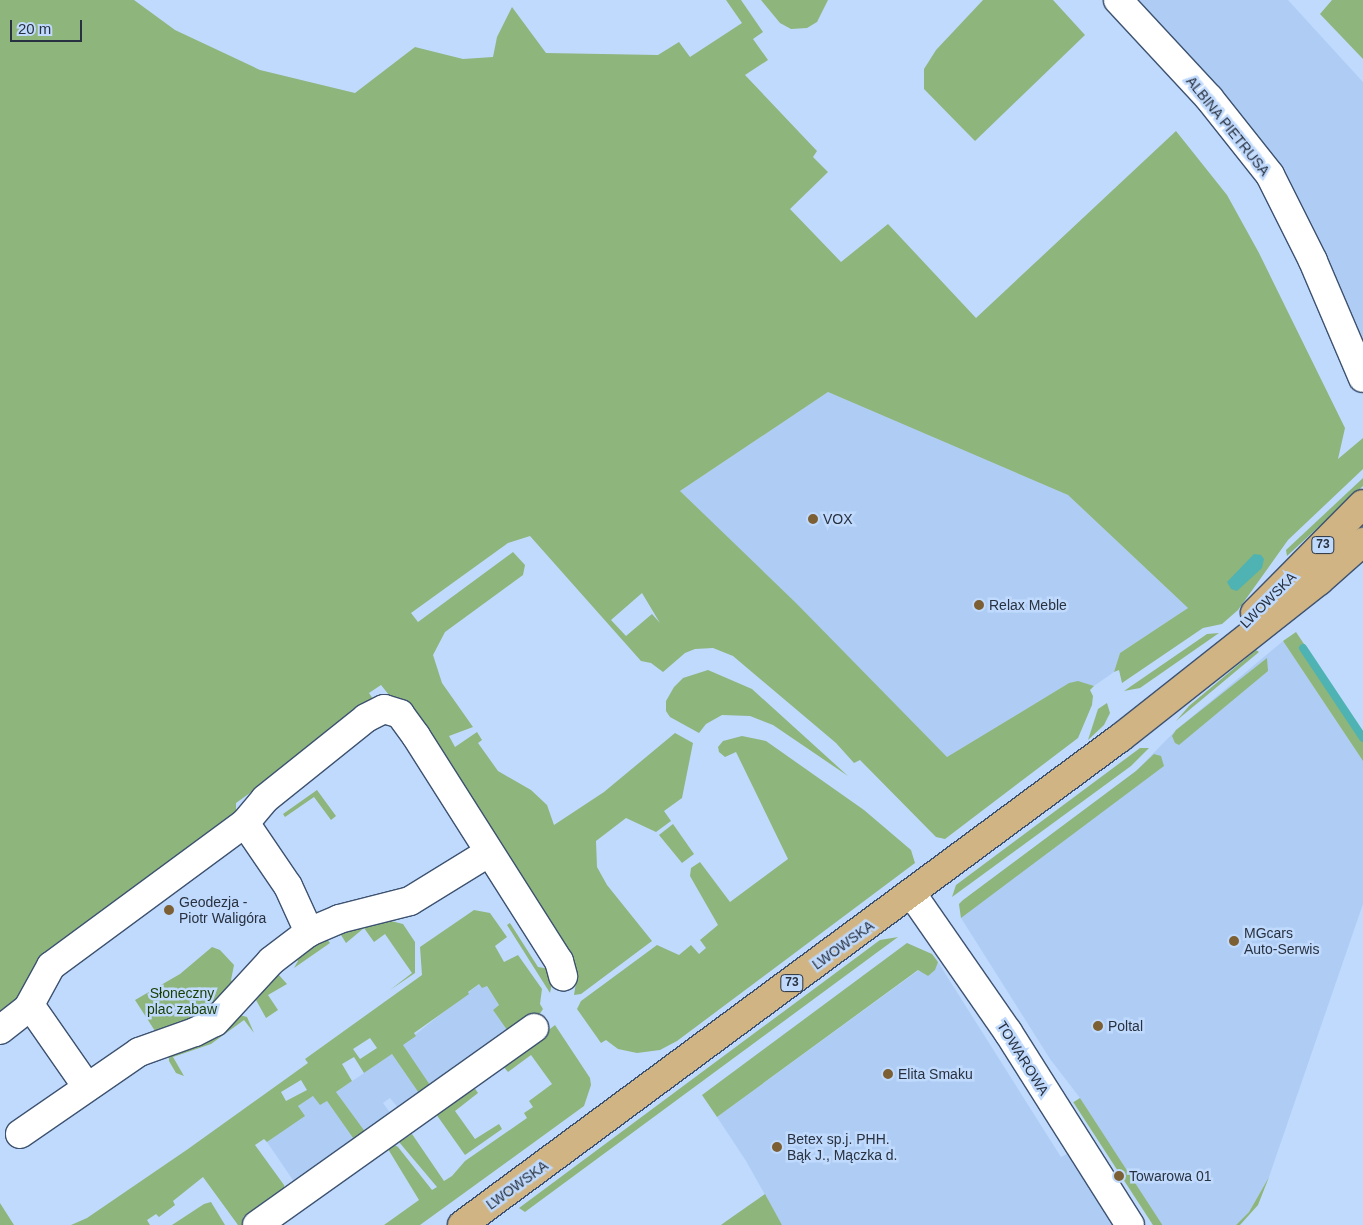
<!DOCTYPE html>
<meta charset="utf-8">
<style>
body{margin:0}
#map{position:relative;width:1363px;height:1225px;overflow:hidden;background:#c0dafd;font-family:Helvetica,sans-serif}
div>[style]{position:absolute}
.built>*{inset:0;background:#afcdf4}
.green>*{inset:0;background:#8eb57c;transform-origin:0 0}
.water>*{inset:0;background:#4fb2b3}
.stream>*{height:8px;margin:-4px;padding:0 4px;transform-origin:4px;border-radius:4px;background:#4fb2b3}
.roads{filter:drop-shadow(1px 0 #3d5270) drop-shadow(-1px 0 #3d5270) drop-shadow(0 1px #3d5270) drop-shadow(0 -1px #3d5270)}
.minor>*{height:28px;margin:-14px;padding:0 14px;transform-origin:14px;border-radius:14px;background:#fff}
.major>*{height:28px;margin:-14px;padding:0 14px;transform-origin:14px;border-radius:14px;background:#d1b483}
.dots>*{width:14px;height:14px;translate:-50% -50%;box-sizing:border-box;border:2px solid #c0dafd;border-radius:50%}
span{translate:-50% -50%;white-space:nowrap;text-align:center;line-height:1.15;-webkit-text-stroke:5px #c0dafd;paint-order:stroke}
.shield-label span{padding:1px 4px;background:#c0dafd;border:1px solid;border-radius:4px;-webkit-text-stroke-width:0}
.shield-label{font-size:12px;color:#28313f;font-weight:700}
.street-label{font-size:14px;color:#28313f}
.poi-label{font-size:14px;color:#28313f}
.left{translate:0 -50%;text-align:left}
.park-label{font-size:14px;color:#193d00}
.scale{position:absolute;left:10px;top:20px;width:72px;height:22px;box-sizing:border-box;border:2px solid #28313f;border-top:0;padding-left:6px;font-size:15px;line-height:18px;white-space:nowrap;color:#28313f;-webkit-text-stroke:4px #c0dafd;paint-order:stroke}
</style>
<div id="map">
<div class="built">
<i style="clip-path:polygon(1128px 0,1288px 0,1363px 82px,1363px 348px,1309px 229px)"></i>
<i style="clip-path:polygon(828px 392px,1068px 495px,1188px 608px,1120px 653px,1114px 672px,1094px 686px,1078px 682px,1069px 683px,947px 757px,680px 491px)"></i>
<i style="clip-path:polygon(1283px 641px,1363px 761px,1363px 904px,1269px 1177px,1249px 1212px,1236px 1225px,1162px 1225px,1080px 1098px,1050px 1059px,961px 918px,959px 904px,1136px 771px,1176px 730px)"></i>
<i style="clip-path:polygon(938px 962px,1061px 1157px,1067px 1154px,1113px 1225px,782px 1225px,746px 1161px,717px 1117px,919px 970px,928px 976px)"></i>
<i style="clip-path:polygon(479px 984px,486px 985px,499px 1005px,493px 1010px,512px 1037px,434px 1091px,402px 1045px)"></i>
<i style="clip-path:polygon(392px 1054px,423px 1099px,403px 1114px,390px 1098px,383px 1103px,395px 1119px,369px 1137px,336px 1092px)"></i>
<i style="clip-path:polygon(313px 1096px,327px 1101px,358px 1145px,299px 1189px,267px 1142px,304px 1116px,298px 1106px)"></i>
</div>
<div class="green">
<i style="clip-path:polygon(evenodd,0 0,134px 0,175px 30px,260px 70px,355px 93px,415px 47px,463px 59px,493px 57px,497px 37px,512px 7px,546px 53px,658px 55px,679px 42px,690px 57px,742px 23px,726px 0,741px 0,763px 32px,753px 39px,768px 60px,745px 75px,817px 151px,813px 157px,828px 172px,790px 209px,841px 262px,888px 224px,976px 318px,1176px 131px,1227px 195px,1259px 253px,1345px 428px,1338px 459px,1363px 438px,1363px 469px,1288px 540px,1238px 610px,1222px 624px,1203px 628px,1122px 683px,1119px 670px,1114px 672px,1120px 653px,1188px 608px,1068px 495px,828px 392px,680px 491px,796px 603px,947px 757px,1069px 683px,1078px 681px,1094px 686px,1090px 690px,1093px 696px,1092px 705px,1078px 738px,945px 839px,936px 837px,860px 760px,854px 763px,836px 743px,733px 656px,713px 648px,695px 649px,685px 653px,663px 672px,651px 663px,641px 661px,530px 536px,508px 543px,411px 613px,418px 622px,513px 552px,525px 565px,523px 575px,445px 632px,433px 655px,442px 683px,473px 727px,449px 736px,455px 747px,477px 732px,482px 740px,478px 743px,498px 771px,531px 790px,547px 805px,554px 825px,604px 792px,675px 733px,693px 743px,682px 798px,664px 811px,671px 821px,656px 832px,626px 818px,596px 841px,597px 867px,607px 885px,652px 941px,581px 994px,574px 995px,577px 976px,572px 963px,402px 699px,389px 695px,381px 685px,369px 693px,375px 702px,236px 803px,236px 812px,174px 861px,0 1014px,0 0,642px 593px,660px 623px,652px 614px,626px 636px,611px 620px,642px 593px)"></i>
<i style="clip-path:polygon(761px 0,828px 0,817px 22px,807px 28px,791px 29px,780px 23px)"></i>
<i style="clip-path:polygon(983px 0,1053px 0,1085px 35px,975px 141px,924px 89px,924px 69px,936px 50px)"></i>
<i style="clip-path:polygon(1332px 0,1363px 0,1363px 59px,1320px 14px)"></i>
<i style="clip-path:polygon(1363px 478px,1363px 486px,1287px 556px,1286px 550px)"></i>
<i style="clip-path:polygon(1296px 632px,1363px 732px,1363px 761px,1283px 641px)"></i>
<i style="clip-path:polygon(1219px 633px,1140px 688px,1124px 691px,1207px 634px)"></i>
<i style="clip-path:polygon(1256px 650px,1259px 652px,1176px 721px,1189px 706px)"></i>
<i style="clip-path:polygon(1267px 658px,1268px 671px,1179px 745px,1175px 743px,1172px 736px,1176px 730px)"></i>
<i style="clip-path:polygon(708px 670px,752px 689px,848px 776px,773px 725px,750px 716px,722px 715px,706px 724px,699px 733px,670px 717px,666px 711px,666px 701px,674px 687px,683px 678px)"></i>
<i style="clip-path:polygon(1107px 703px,1110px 713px,1104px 725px,1088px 740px,1098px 709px)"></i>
<i style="clip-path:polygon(742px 736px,766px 741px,864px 810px,911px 850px,915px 863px,677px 1041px,660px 1050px,637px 1053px,618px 1049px,606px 1040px,601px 1043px,577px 1009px,581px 1001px,657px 945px,679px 955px,691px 945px,699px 954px,706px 948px,700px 940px,718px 925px,690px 876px,691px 868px,700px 862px,730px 902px,788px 859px,736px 752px,725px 757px,719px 752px,718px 747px,723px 741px)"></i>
<i style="clip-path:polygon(1140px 748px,1149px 748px,1131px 766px,952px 897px,956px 885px)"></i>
<i style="clip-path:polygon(1154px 754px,1161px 756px,1164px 766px,961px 918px,959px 904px,963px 900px,1136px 771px)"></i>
<i style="clip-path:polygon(317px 790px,336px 816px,331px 820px,314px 797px,285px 817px,283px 814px)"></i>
<i style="clip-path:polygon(673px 824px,694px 854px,682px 863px,659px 835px)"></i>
<i style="clip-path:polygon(evenodd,474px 910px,490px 913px,507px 937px,495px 946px,504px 962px,518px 955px,542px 989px,540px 1004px,543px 1009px,537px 1018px,512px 1037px,493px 1010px,499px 1005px,487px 986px,482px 988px,479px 984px,468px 992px,469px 994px,414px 1033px,416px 1036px,403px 1045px,434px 1091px,423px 1099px,392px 1054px,364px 1073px,354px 1057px,342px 1064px,352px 1081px,336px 1092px,369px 1137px,358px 1145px,327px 1101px,320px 1105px,313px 1096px,298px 1106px,305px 1116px,267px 1142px,264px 1139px,255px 1145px,284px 1185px,285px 1192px,279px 1191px,243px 1217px,247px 1225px,238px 1225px,203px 1177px,173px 1201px,175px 1205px,159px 1217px,156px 1214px,147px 1220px,150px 1225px,71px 1225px,87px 1218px,188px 1149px,308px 1063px,305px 1059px,422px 975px,420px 947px,474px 910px,370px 1038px,377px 1048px,360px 1059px,353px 1049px,370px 1038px,474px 910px,301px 1080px,307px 1090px,286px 1101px,281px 1092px,301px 1080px)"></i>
<i style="clip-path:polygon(383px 919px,403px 924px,415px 942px,415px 973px,390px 990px,412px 973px,385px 934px,374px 942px,364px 928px,346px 943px,341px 935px,341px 932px)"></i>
<i style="clip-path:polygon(510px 923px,538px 967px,550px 969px,553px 978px,550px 993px,507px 925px)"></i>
<i style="clip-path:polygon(898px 937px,529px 1209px,525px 1212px,519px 1208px,880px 940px)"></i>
<i style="clip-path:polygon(326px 938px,330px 943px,294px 968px,298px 961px,296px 958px)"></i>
<i style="clip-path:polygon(907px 943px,932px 954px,938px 962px,935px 970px,928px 976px,918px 970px,717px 1117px,702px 1095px)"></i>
<i style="clip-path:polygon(212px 947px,220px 950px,234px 965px,231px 980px,237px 987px,222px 1005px,157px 1034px,135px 1000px,180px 974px)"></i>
<i style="clip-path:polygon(278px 974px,287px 984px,268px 995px,278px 1010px,266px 1018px,256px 1000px)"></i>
<i style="clip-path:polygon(240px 1015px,247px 1017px,254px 1033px,244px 1020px,211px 1044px,173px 1057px,184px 1076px,176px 1073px,169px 1061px,169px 1054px,232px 1023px)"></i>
<i style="clip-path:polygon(555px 1025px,590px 1078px,591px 1085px,584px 1106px,420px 1225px,384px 1225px,419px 1200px,388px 1149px,393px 1144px,398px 1147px,432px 1190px,437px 1187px,399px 1142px,412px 1134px,444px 1181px,452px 1176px,465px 1161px,527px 1118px,524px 1113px,533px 1107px,529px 1101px,552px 1084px,531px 1055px,508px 1072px,503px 1066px)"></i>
<i style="clip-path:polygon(474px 1087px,478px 1093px,455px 1111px,475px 1139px,499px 1124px,502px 1129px,465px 1155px,436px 1114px)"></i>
<i style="left:1080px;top:1098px;width:151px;height:8px;rotate:57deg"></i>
<i style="clip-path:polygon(1269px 1177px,1258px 1205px,1240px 1225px,1236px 1225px,1249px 1212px)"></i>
<i style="clip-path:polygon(765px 1194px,782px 1225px,721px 1225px,725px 1222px)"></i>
<i style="clip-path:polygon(211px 1202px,225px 1225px,172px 1225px,204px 1204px)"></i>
<i style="clip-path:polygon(0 1203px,14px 1225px,0 1225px)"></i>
</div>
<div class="water">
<i style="clip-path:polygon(1254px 554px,1261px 555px,1264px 559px,1262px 568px,1237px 591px,1231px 589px,1227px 582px)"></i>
</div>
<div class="stream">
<i style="left:1303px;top:648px;width:108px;rotate:56.3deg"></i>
</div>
<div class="roads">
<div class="minor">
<i style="left:1118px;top:0;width:134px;rotate:47.1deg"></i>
<i style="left:1209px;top:98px;width:98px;rotate:51.6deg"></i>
<i style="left:1270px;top:175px;width:96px;rotate:63.4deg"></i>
<i style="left:1313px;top:261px;width:127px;rotate:66.9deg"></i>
<i style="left:245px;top:823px;width:76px;rotate:55.7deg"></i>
<i style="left:288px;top:886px;width:51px;rotate:65.5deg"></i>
<i style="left:912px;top:894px;width:168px;rotate:55.2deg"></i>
<i style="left:1008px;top:1032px;width:228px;rotate:57.7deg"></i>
<i style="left:30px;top:1005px;width:100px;rotate:55.2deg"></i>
<i style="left:0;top:1030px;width:36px;rotate:-38deg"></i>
<i style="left:28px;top:1008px;width:48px;rotate:-61.3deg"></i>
<i style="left:51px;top:966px;width:241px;rotate:-36.4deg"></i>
<i style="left:245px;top:823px;width:31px;rotate:-50deg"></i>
<i style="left:265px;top:799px;width:129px;rotate:-38.7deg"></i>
<i style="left:366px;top:718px;width:20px;rotate:-27deg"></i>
<i style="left:384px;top:709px;width:17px;rotate:17deg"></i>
<i style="left:400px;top:714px;width:27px;rotate:54deg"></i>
<i style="left:416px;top:736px;width:267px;rotate:57.6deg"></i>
<i style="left:559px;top:961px;width:16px;rotate:75deg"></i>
<i style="left:20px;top:1134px;width:145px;rotate:-34.6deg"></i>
<i style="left:139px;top:1052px;width:59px;rotate:-19.7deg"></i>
<i style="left:195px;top:1032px;width:22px;rotate:-27deg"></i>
<i style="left:215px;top:1022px;width:83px;rotate:-47.4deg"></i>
<i style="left:271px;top:961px;width:48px;rotate:-37.3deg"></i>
<i style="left:309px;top:932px;width:33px;rotate:-23deg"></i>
<i style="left:339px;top:919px;width:73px;rotate:-14.2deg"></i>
<i style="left:410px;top:901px;width:92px;rotate:-31.6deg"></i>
<i style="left:257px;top:1225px;width:340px;rotate:-35.4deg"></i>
</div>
<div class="major">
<i style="left:1255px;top:613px;width:153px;rotate:-45.3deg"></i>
<i style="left:462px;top:1225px;width:819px;rotate:-36.51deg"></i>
<i style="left:1120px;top:738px;width:253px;rotate:-38.3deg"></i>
<i style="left:1319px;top:581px;width:59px;rotate:-41.6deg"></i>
</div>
</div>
<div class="dots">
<i style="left:813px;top:519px;background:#7c5f33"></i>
<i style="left:979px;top:605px;background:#7c5f33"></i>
<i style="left:169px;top:910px;background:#7c5f33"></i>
<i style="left:1234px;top:941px;background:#7c5f33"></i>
<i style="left:1098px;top:1026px;background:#7c5f33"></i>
<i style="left:888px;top:1074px;background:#7c5f33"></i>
<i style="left:777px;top:1147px;background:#7c5f33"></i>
<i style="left:1119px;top:1176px;background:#7c5f33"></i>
</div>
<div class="shield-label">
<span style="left:1323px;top:545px">73</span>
<span style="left:792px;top:983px">73</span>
</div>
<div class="street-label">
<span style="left:1228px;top:126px;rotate:51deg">ALBINA PIETRUSA</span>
<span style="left:1268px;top:600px;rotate:-45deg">LWOWSKA</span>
<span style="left:843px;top:945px;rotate:-36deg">LWOWSKA</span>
<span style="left:1023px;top:1058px;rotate:58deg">TOWAROWA</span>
<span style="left:517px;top:1185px;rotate:-36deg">LWOWSKA</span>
</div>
<div class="poi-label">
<span class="left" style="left:823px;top:519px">VOX</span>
<span class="left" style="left:989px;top:605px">Relax Meble</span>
<span class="left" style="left:179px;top:910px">Geodezja -<br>Piotr Waligóra</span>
<span class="left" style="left:1244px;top:941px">MGcars<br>Auto-Serwis</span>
<span class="left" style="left:1108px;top:1026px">Poltal</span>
<span class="left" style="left:898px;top:1074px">Elita Smaku</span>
<span class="left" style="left:787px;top:1147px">Betex sp.j. PHH.<br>Bąk J., Mączka d.</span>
<span class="left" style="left:1129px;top:1176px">Towarowa 01</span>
</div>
<div class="park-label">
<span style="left:182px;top:1001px">Słoneczny<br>plac zabaw</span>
</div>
<div class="scale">20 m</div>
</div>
